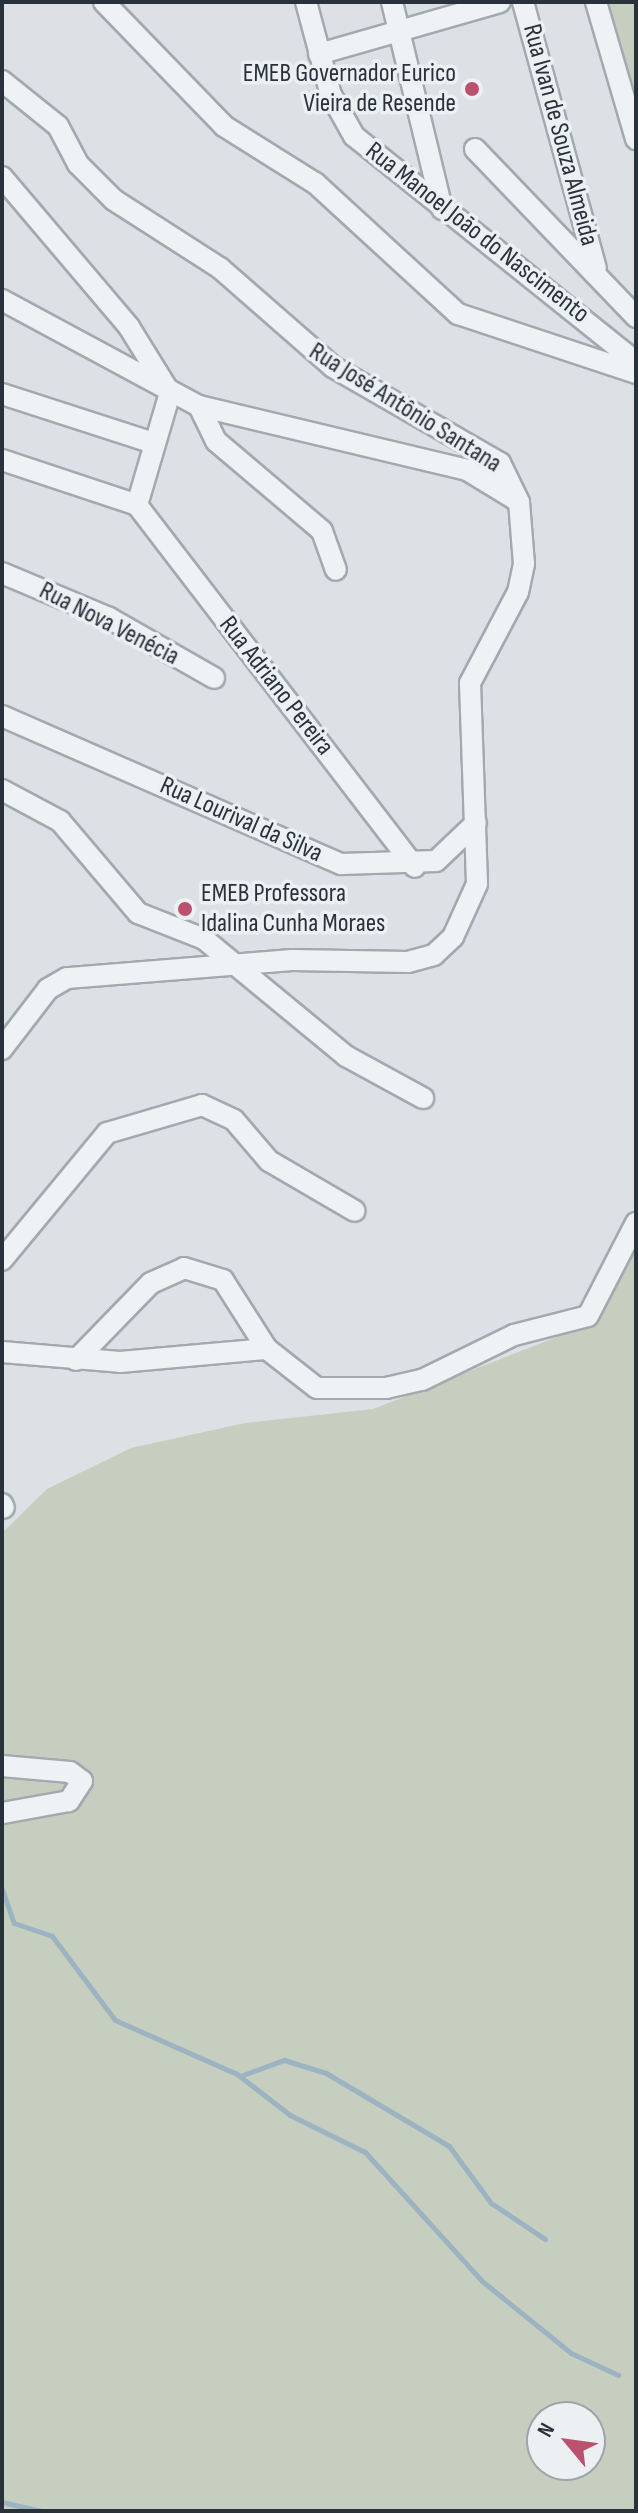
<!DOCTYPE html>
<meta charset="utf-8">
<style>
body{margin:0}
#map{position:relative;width:638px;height:2513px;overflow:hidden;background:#dde1e5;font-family:"Sofia Sans Condensed",sans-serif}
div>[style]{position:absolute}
.green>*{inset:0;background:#c5cebf}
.stream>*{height:5px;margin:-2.5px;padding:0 2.5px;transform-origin:2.5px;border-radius:2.5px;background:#9cb3c1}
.roads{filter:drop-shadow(2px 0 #a3a9ae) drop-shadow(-2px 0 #a3a9ae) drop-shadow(0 2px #a3a9ae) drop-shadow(0 -2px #a3a9ae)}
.street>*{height:20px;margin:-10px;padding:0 10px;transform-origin:10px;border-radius:10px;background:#eff2f4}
.dots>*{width:22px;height:22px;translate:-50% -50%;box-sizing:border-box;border:4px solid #ecf0f3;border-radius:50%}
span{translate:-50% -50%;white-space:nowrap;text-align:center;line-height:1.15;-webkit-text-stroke:7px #ecf0f3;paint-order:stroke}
.poi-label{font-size:26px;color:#29313a}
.right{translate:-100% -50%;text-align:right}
.left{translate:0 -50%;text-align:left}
.street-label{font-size:26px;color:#29313a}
.frame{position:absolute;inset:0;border:4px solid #29313a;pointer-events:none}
.north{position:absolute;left:526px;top:2401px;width:80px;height:80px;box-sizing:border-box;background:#ecf0f3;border:2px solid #9ea4a9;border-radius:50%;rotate:299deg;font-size:22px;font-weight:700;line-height:32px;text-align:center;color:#29313a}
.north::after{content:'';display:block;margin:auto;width:28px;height:36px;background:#bc506f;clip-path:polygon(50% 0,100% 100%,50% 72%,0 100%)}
</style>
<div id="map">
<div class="green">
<i style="clip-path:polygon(603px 2px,636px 2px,636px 116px)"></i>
<i style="clip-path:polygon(evenodd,636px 1211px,636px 2511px,2px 2511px,2px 1533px,47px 1489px,131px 1448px,245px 1423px,373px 1409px,595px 1322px,636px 1211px,542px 2417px,590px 2417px,590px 2465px,542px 2465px,542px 2417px)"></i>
</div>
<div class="stream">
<i style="left:2px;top:1889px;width:36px;rotate:71deg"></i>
<i style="left:14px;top:1923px;width:40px;rotate:18.9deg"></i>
<i style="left:52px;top:1936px;width:105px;rotate:53.1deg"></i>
<i style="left:115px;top:2020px;width:133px;rotate:23.9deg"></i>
<i style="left:237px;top:2074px;width:67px;rotate:37.7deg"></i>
<i style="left:290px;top:2115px;width:84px;rotate:26.3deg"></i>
<i style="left:365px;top:2152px;width:174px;rotate:47.8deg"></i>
<i style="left:482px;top:2281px;width:114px;rotate:39deg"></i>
<i style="left:571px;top:2353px;width:52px;rotate:25.1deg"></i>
<i style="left:240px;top:2076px;width:47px;rotate:-20deg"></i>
<i style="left:284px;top:2060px;width:44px;rotate:17.2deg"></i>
<i style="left:326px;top:2073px;width:143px;rotate:30.7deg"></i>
<i style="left:449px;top:2146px;width:71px;rotate:53.6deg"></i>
<i style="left:491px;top:2203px;width:65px;rotate:33.7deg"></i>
<i style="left:2px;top:2502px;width:40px;rotate:13deg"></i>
</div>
<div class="roads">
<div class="street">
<i style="left:104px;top:2px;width:173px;rotate:45.9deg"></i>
<i style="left:224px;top:126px;width:107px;rotate:32.1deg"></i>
<i style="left:315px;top:183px;width:194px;rotate:42.5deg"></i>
<i style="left:458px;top:314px;width:188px;rotate:18.3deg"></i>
<i style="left:306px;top:2px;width:96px;rotate:75deg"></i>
<i style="left:331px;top:95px;width:47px;rotate:60.7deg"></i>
<i style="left:354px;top:136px;width:361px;rotate:38.7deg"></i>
<i style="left:392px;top:2px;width:213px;rotate:76.4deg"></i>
<i style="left:523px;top:2px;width:276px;rotate:74.7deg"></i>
<i style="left:596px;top:2px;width:143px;rotate:73.7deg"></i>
<i style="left:319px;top:54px;width:188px;rotate:-16deg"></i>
<i style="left:2px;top:81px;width:72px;rotate:38.8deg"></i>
<i style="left:58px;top:126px;width:43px;rotate:62.2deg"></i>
<i style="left:78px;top:164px;width:51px;rotate:45deg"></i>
<i style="left:114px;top:200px;width:126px;rotate:32.7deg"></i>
<i style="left:220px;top:268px;width:150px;rotate:41.2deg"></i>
<i style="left:333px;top:367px;width:193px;rotate:29.9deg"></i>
<i style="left:500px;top:463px;width:43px;rotate:64deg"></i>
<i style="left:519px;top:502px;width:62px;rotate:85.4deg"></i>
<i style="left:524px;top:564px;width:29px;rotate:102deg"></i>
<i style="left:518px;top:592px;width:103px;rotate:117.8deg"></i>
<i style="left:470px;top:683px;width:201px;rotate:88deg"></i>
<i style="left:477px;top:884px;width:58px;rotate:114.4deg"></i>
<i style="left:453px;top:937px;width:26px;rotate:137deg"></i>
<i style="left:434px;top:955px;width:27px;rotate:165deg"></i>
<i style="left:408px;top:962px;width:116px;rotate:-179deg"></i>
<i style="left:292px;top:960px;width:226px;rotate:175.4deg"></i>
<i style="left:67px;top:978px;width:22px;rotate:150deg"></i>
<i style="left:48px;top:989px;width:76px;rotate:127.5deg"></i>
<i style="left:475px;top:149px;width:233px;rotate:46.2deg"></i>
<i style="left:2px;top:177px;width:197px;rotate:49.7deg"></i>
<i style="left:129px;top:327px;width:78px;rotate:58.2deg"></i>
<i style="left:2px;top:300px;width:224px;rotate:28.3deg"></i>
<i style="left:199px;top:406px;width:39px;rotate:64deg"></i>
<i style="left:216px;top:441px;width:139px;rotate:40.3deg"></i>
<i style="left:322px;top:531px;width:41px;rotate:70.3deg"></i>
<i style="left:2px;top:394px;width:160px;rotate:17.9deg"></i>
<i style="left:199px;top:406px;width:276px;rotate:13.4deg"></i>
<i style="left:467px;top:470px;width:60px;rotate:31.3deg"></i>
<i style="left:2px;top:460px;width:142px;rotate:18.4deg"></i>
<i style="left:137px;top:505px;width:456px;rotate:52.5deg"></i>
<i style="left:137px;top:505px;width:117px;rotate:-73.6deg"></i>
<i style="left:2px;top:573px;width:116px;rotate:22.8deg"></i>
<i style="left:109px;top:618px;width:121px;rotate:29.7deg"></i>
<i style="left:2px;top:716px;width:370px;rotate:23.6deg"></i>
<i style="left:341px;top:864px;width:95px;rotate:-1.8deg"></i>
<i style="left:436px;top:861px;width:55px;rotate:-43.5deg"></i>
<i style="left:2px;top:790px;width:66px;rotate:28.1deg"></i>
<i style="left:60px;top:821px;width:121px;rotate:49.7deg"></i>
<i style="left:138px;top:913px;width:71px;rotate:21.5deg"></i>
<i style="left:204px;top:939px;width:184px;rotate:39.5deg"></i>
<i style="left:346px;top:1056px;width:88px;rotate:28.6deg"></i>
<i style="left:2px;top:1260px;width:165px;rotate:-50.4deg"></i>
<i style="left:107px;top:1133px;width:99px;rotate:-16.4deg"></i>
<i style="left:202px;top:1105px;width:35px;rotate:25deg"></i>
<i style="left:234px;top:1120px;width:54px;rotate:49.5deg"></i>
<i style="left:269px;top:1161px;width:99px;rotate:30.2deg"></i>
<i style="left:2px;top:1352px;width:118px;rotate:4.8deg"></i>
<i style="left:120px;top:1362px;width:148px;rotate:-5.1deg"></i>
<i style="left:267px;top:1349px;width:63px;rotate:38deg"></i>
<i style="left:317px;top:1388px;width:69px"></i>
<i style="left:386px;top:1388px;width:37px;rotate:-13deg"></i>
<i style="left:422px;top:1380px;width:102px;rotate:-26.1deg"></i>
<i style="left:514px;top:1335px;width:76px;rotate:-14.4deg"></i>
<i style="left:588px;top:1316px;width:105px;rotate:-62.7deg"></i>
<i style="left:76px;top:1360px;width:107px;rotate:-45.8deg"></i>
<i style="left:151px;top:1283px;width:36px;rotate:-24deg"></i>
<i style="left:184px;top:1268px;width:41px;rotate:17.1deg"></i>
<i style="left:223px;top:1280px;width:82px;rotate:57.5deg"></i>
<i style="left:2px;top:1504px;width:4px;rotate:63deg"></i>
<i style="left:2px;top:1766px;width:68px;rotate:5deg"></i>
<i style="left:70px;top:1772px;width:15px;rotate:37deg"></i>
<i style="left:82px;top:1781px;width:24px;rotate:123deg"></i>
<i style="left:69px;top:1801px;width:68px;rotate:169.8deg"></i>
</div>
</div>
<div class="dots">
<i style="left:472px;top:89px;background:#bc506f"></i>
<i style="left:185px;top:909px;background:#bc506f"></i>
</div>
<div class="poi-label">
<span class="right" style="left:456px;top:89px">EMEB Governador Eurico<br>Vieira de Resende</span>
<span class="left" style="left:201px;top:909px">EMEB Professora<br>Idalina Cunha Moraes</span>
</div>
<div class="street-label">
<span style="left:560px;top:135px;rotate:75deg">Rua Ivan de Souza Almeida</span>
<span style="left:477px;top:233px;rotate:38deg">Rua Manoel João do Nascimento</span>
<span style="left:405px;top:408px;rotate:32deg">Rua José Antônio Santana</span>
<span style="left:109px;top:624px;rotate:27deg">Rua Nova Venécia</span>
<span style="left:276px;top:686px;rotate:52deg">Rua Adriano Pereira</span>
<span style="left:241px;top:820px;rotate:24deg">Rua Lourival da Silva</span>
</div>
<div class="frame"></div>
<div class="north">N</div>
</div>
